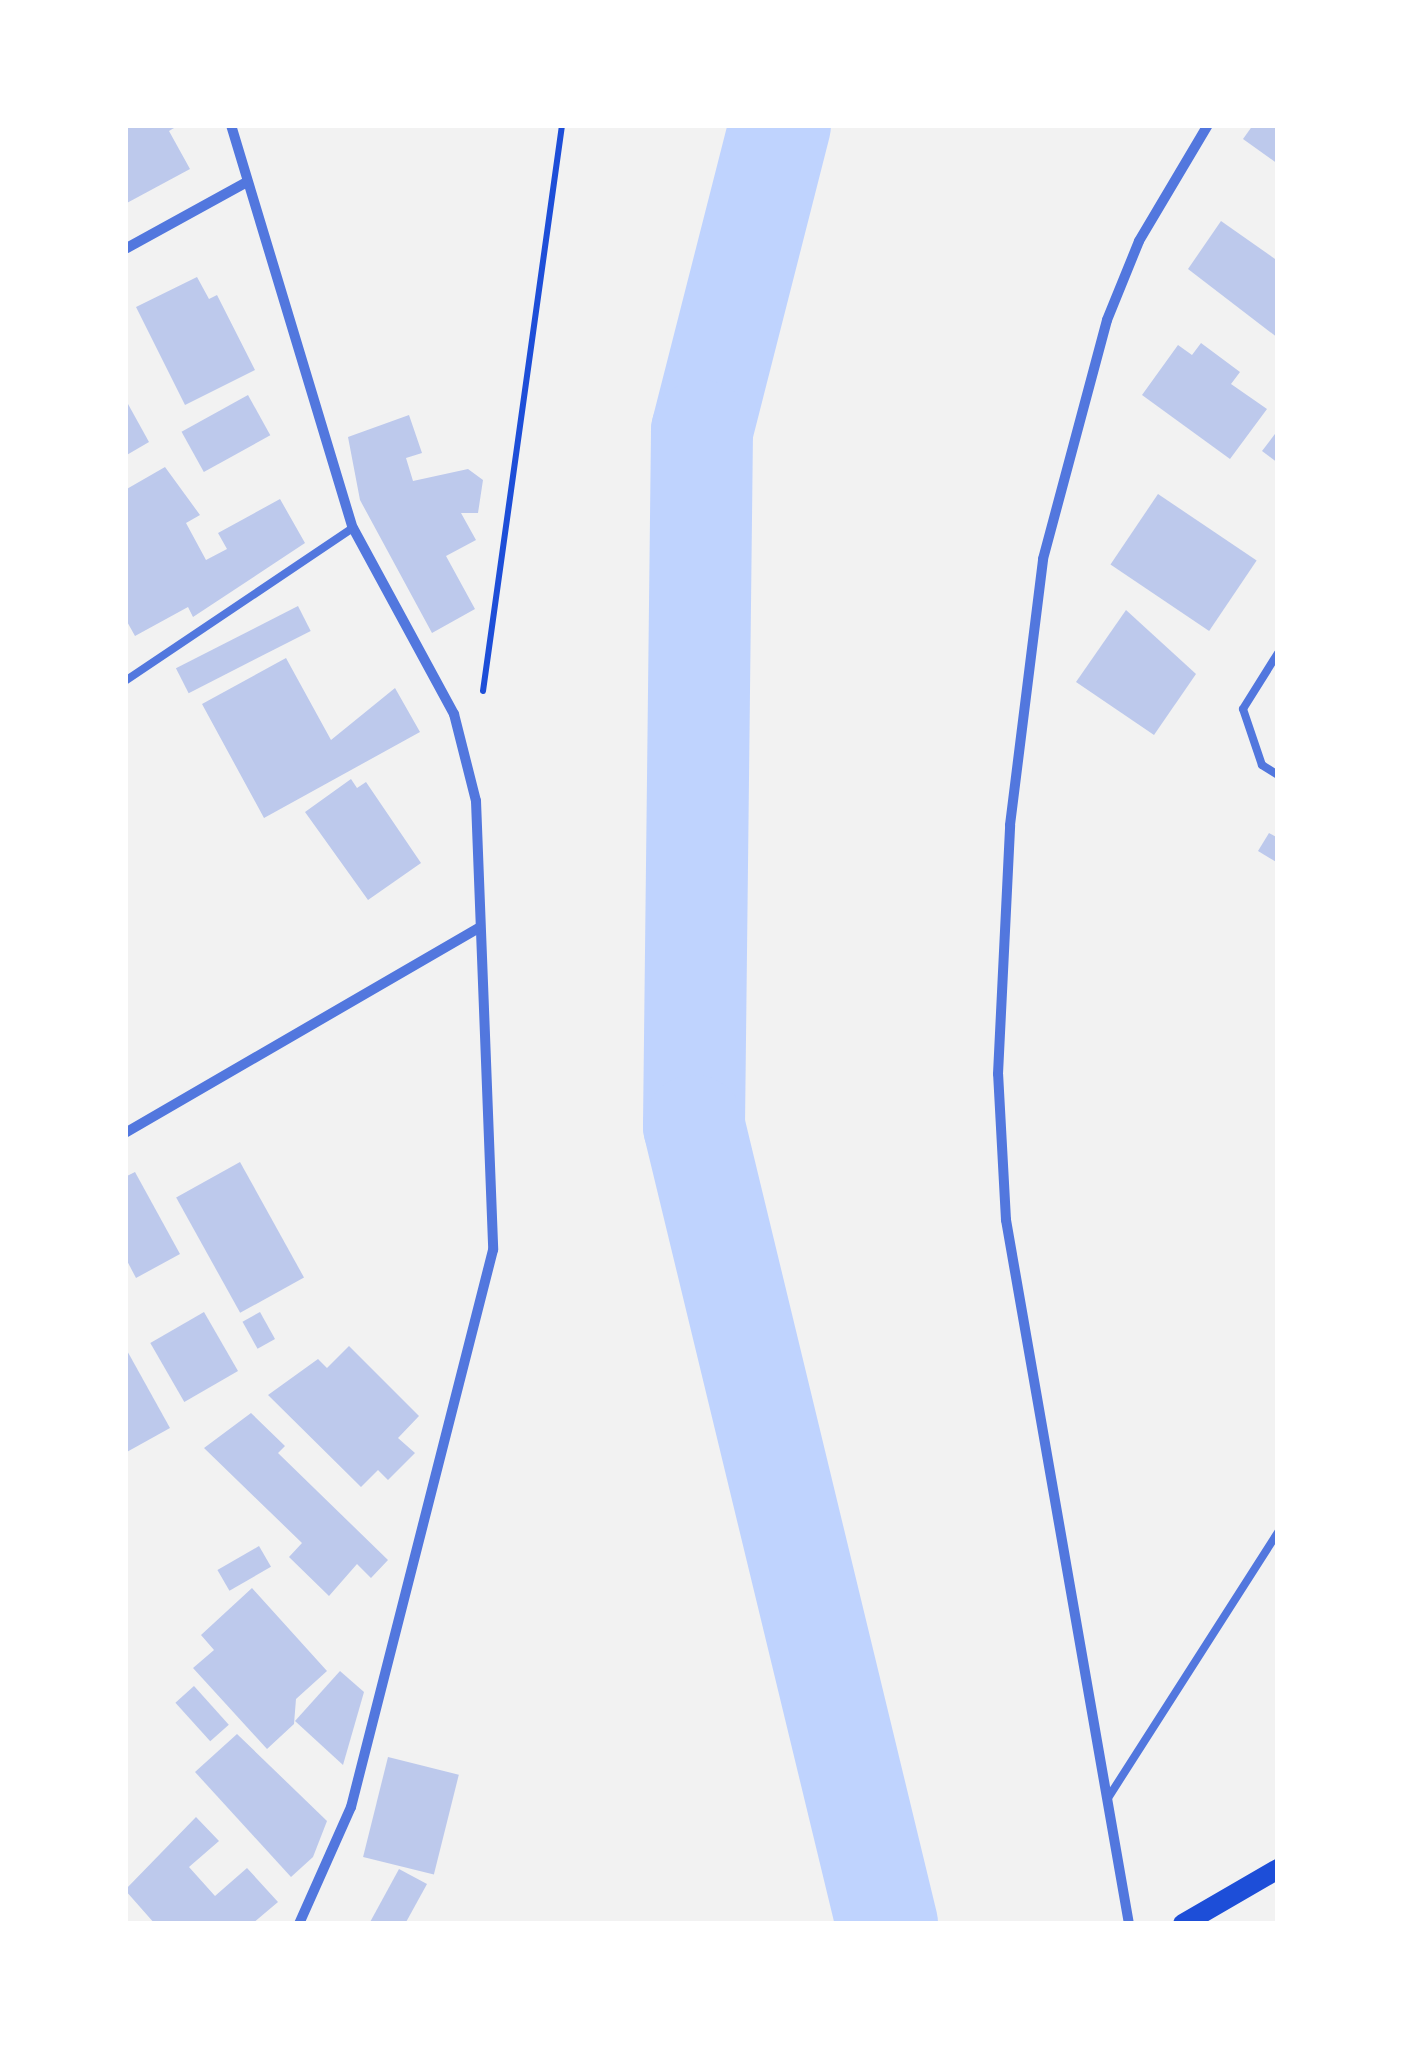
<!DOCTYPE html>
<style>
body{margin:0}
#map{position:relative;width:1403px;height:2049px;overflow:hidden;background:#f2f2f2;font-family:"Roboto Condensed",sans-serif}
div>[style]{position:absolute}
.river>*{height:102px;margin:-51px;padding:0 51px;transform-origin:51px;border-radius:51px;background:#bfd3fe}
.building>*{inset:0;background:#bdc9ec;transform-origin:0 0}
.path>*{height:6px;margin:-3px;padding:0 3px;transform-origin:3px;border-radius:3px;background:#1d4ed8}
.service>*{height:8px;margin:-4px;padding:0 4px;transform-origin:4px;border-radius:4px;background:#5277de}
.minor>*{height:10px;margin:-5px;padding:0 5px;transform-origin:5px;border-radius:5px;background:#5277de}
.secondary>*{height:20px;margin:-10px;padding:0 10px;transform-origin:10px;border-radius:10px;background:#1d4ed8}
span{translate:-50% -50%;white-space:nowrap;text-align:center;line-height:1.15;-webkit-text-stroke:10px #fff;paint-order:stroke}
.frame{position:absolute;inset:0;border:128px solid #fff;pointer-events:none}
</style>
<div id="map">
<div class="river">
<i style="left:780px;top:125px;width:316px;rotate:104.3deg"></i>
<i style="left:702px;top:431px;width:695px;rotate:90.66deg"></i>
<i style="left:694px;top:1126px;width:821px;rotate:76.4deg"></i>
</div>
<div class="building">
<i style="clip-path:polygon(125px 125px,179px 125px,169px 131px,190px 169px,125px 204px)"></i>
<i style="clip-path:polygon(1253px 125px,1278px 125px,1278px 164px,1243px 139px)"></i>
<i style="clip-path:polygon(1221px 221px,1278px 261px,1278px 338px,1188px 269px)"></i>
<i style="clip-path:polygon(197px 277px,209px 299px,217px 295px,255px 370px,185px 405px,136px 307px)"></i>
<i style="clip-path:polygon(1201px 343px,1240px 372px,1231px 384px,1267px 409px,1230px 459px,1142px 395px,1178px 345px,1192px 355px)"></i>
<i style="left:248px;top:395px;width:46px;height:76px;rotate:61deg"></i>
<i style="clip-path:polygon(128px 404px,149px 442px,125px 456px,125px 406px)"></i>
<i style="clip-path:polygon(409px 415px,422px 453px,406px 458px,413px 481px,468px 469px,483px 480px,478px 513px,461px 513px,476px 540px,446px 556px,475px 609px,432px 633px,360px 500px,348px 437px)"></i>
<i style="clip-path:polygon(1278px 430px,1278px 463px,1262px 451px)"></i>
<i style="clip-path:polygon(165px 467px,200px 515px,186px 523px,206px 560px,227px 549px,218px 533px,280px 499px,305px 543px,193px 617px,188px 607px,135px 636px,125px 618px,125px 490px)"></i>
<i style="left:1158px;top:494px;width:119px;height:85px;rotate:34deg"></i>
<i style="left:298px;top:606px;width:28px;height:137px;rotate:63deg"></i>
<i style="clip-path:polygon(1126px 610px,1196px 674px,1154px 735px,1076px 682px)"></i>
<i style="clip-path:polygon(286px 658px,331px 740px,395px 688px,420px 732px,264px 818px,202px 704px)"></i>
<i style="clip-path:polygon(351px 779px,357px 788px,366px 782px,421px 863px,368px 900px,305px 812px)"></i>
<i style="clip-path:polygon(1269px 833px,1278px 838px,1278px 863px,1258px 851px)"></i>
<i style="left:240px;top:1162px;width:132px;height:73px;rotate:61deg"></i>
<i style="clip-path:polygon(135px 1172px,180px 1254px,136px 1278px,125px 1257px,125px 1177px)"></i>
<i style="left:204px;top:1312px;width:68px;height:62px;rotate:60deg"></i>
<i style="left:260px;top:1312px;width:31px;height:20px;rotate:61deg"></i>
<i style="clip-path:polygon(349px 1346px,419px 1416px,398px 1438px,415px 1453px,388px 1480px,378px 1470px,361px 1487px,268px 1395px,318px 1359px,327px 1368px)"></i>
<i style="clip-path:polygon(125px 1347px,170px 1428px,125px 1453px)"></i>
<i style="clip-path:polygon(251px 1413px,285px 1446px,278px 1453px,388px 1560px,371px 1578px,357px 1564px,329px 1596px,289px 1557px,302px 1543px,204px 1448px)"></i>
<i style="left:259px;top:1546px;width:24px;height:48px;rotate:60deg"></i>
<i style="clip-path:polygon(252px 1588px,327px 1671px,296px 1699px,294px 1724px,267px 1749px,193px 1668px,214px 1650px,201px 1635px)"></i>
<i style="clip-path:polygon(340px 1671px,364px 1692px,343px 1765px,295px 1721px)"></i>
<i style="left:194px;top:1686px;width:52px;height:25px;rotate:48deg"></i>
<i style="clip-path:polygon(237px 1734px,327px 1821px,313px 1857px,291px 1877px,195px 1772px)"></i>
<i style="left:388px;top:1757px;width:73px;height:103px;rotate:14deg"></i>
<i style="clip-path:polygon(196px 1817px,219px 1841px,189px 1867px,215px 1896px,247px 1868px,278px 1902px,252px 1924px,155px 1924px,125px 1890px)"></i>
<i style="clip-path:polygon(399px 1869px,427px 1884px,405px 1924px,369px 1924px)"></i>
</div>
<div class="path">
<i style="left:483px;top:691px;width:571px;rotate:-82.05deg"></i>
</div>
<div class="service">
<i style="left:1278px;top:653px;width:66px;rotate:122deg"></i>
<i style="left:1243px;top:709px;width:59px;rotate:71.3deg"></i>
<i style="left:1262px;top:765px;width:19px;rotate:32deg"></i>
<i style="left:125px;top:681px;width:275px;rotate:-33.9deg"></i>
<i style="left:1108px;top:1798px;width:316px;rotate:-57.4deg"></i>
</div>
<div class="minor">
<i style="left:231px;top:125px;width:421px;rotate:73.2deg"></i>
<i style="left:353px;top:528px;width:212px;rotate:61.5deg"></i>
<i style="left:454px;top:714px;width:90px;rotate:75.8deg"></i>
<i style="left:476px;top:801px;width:449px;rotate:87.8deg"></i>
<i style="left:493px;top:1250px;width:575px;rotate:104.3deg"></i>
<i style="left:351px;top:1807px;width:128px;rotate:114deg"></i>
<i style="left:125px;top:249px;width:137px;rotate:-28.8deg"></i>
<i style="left:125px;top:1133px;width:408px;rotate:-30.1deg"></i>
<i style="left:1129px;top:1924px;width:715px;rotate:-99.91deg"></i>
<i style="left:1006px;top:1220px;width:146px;rotate:-93.1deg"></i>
<i style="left:998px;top:1074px;width:249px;rotate:-87.2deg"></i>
<i style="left:1010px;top:825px;width:268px;rotate:-82.9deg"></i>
<i style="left:1043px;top:559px;width:247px;rotate:-75deg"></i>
<i style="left:1107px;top:320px;width:85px;rotate:-67.9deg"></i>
<i style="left:1139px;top:241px;width:135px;rotate:-59.3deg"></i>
</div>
<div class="secondary">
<i style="left:1183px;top:1924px;width:110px;rotate:-30.1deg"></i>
</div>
<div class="frame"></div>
</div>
